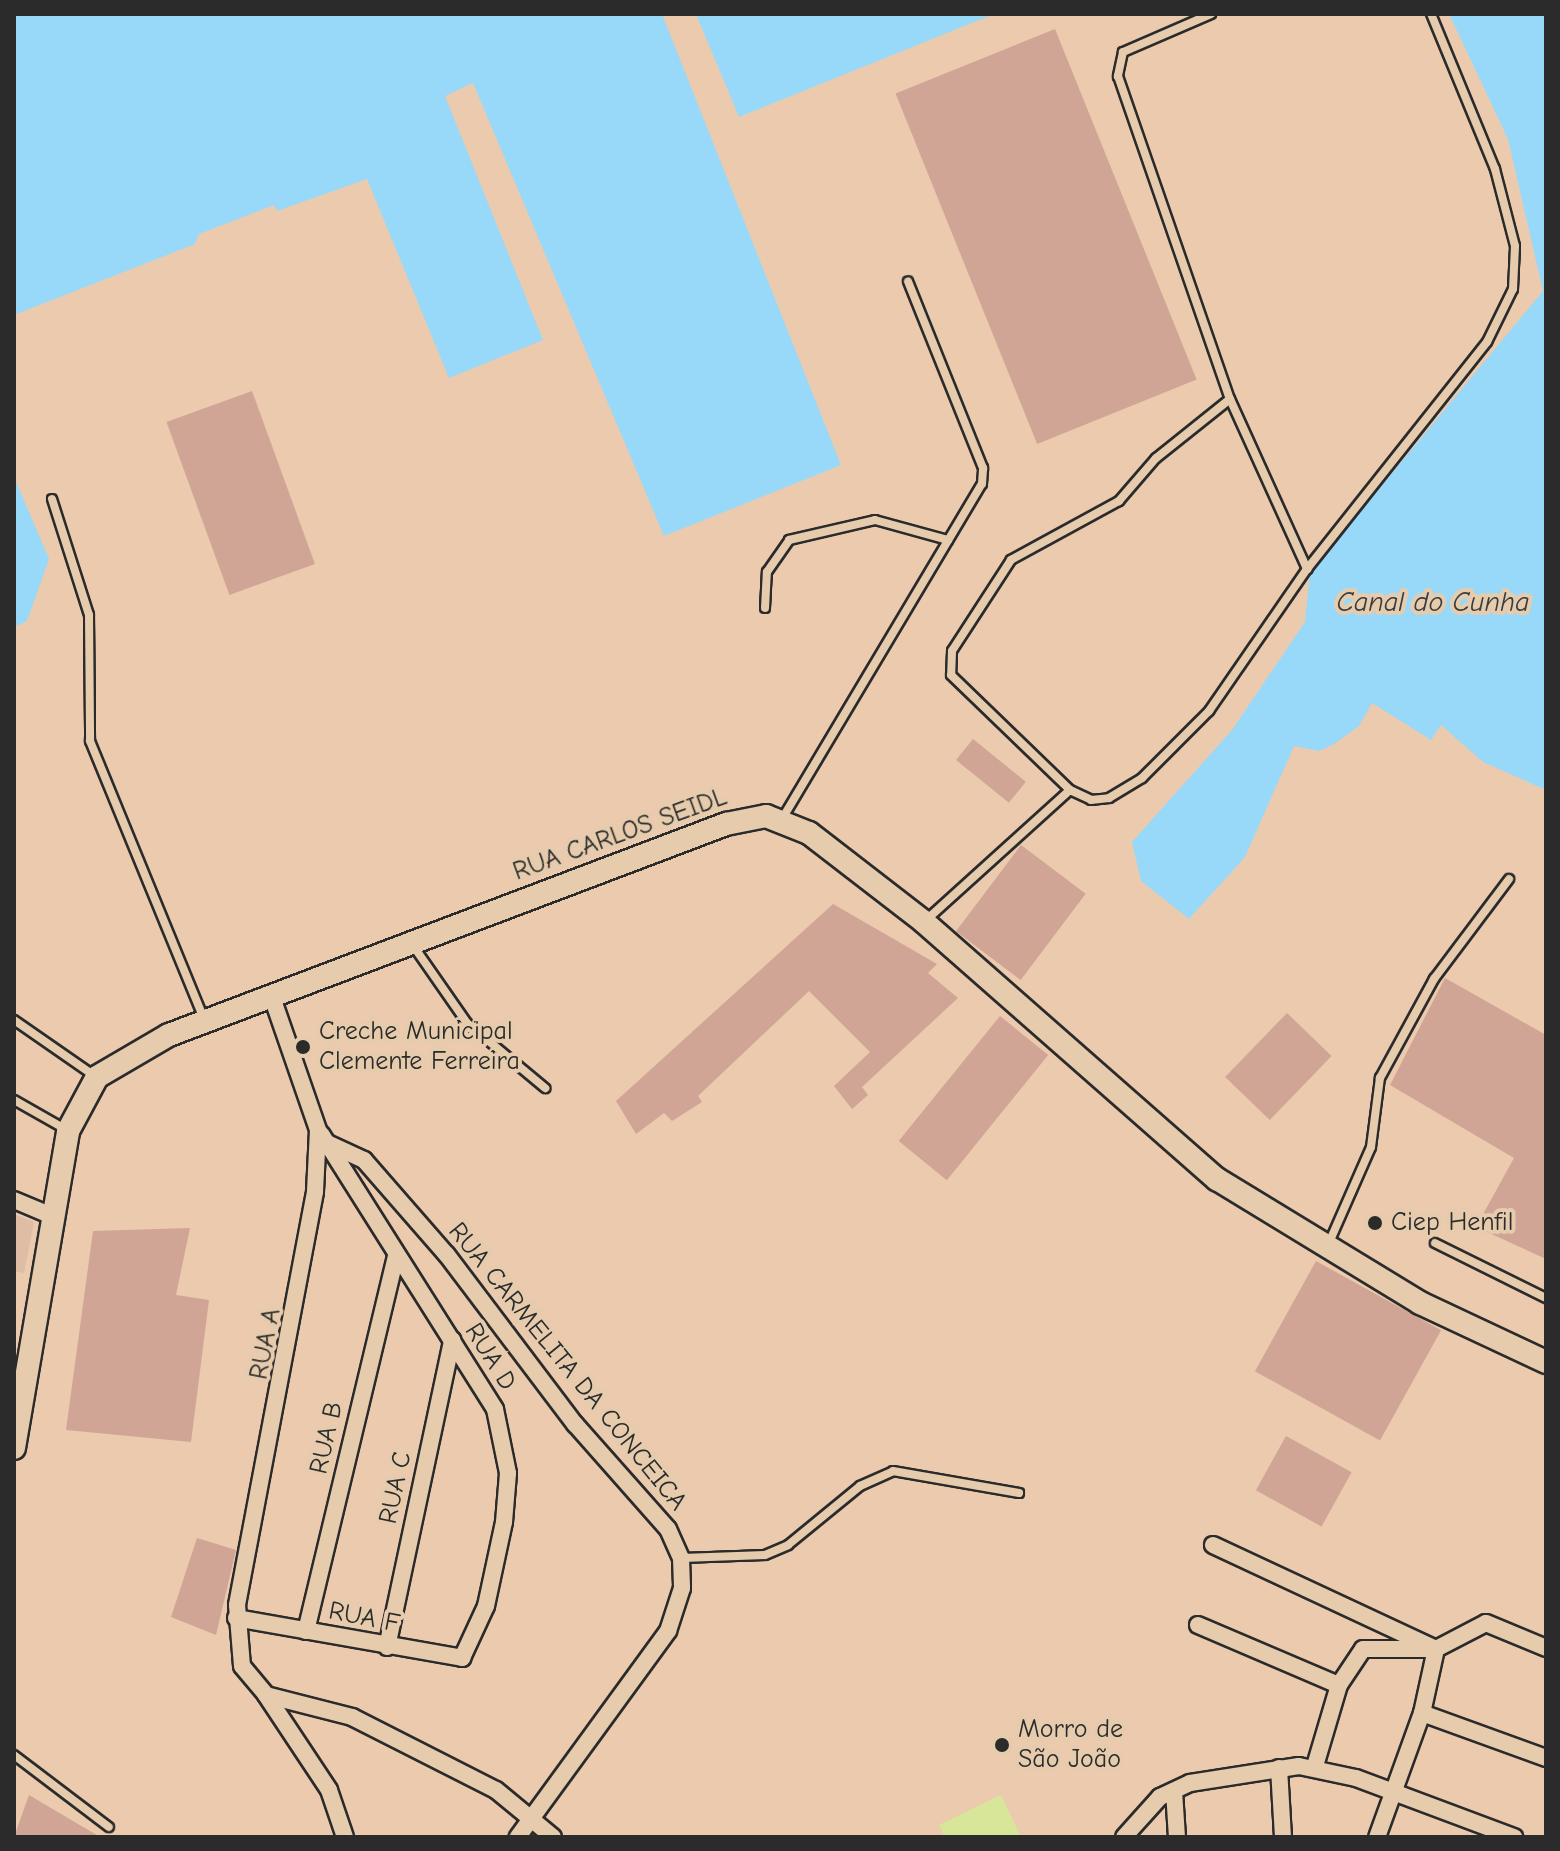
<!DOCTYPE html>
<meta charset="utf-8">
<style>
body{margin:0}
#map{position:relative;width:1560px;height:1851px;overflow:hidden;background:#ebcaae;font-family:"Comic Neue",sans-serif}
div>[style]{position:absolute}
.built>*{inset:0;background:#dfbca4}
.green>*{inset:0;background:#d8e699}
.water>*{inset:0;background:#98d9fa}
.building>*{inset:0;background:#d0a595;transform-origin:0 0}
.roads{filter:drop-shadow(2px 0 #2b2b2b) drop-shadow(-2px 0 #2b2b2b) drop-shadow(0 2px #2b2b2b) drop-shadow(0 -2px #2b2b2b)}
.lane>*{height:8px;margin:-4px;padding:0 4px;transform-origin:4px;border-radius:4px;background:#e6cbad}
.street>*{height:16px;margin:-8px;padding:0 8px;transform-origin:8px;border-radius:8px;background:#e6cbad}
.secondary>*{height:22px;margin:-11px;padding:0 11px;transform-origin:11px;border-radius:11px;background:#e6cbad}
.dots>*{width:22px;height:22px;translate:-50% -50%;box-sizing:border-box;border:4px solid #e6cbad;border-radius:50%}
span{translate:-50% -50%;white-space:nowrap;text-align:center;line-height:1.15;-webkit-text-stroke:8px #e6cbad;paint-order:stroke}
.street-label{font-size:26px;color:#2b2b2b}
.poi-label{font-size:26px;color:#2b2b2b}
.left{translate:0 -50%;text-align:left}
.water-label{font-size:28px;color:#363c40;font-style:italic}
.frame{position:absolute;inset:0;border:16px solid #2b2b2b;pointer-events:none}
</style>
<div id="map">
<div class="built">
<i style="clip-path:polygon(14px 1214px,34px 1222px,24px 1273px,14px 1271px)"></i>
</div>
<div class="green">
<i style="clip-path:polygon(1001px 1795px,1021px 1837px,945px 1837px,939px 1825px)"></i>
</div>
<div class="water">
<i style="clip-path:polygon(14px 14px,662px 14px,841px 465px,664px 536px,473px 83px,445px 96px,543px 340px,449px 378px,367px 179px,277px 211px,274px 205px,199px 234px,195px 244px,14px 315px)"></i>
<i style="clip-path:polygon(696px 14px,994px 14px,739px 117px)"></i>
<i style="clip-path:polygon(1449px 14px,1546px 14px,1546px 790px,1483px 762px,1441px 725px,1431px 740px,1372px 703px,1359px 726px,1334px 744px,1319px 751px,1294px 746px,1245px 857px,1189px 919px,1141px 881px,1132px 842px,1232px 730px,1305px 622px,1310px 572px,1543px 291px,1508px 139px)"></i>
<i style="clip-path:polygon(14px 477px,49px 559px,27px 621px,14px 627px)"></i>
</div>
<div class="building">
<i style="left:1055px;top:29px;width:378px;height:172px;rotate:68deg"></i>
<i style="left:252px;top:391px;width:184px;height:91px;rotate:70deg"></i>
<i style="left:973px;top:739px;width:68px;height:27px;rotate:39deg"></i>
<i style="left:1021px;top:845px;width:81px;height:108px;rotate:37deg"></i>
<i style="clip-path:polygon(833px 904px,937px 964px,928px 973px,958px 998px,862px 1087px,868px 1095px,852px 1109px,834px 1086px,870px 1052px,809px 991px,698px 1096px,702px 1102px,672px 1121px,664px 1113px,636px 1134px,616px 1101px)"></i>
<i style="clip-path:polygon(1445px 978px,1546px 1035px,1546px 1259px,1476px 1227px,1514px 1158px,1390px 1085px)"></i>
<i style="left:1287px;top:1013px;width:62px;height:89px;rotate:44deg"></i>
<i style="left:1000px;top:1016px;width:62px;height:161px;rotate:39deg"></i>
<i style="clip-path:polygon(190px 1228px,176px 1295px,209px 1300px,191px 1442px,66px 1430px,93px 1231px)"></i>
<i style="left:1316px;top:1261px;width:143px;height:126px;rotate:29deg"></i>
<i style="left:1286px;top:1436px;width:75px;height:62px;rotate:29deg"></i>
<i style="clip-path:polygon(197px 1538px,236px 1550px,216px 1635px,171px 1617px)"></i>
<i style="clip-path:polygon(29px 1795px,100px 1837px,14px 1837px)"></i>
</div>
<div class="roads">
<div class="lane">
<i style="left:1211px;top:14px;width:96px;rotate:156.6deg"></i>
<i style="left:1123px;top:52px;width:25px;rotate:102deg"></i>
<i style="left:1118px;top:76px;width:342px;rotate:70.9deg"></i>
<i style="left:1230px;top:399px;width:187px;rotate:65.6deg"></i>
<i style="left:1307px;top:569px;width:290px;rotate:-51.6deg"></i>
<i style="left:1487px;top:342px;width:59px;rotate:-63.9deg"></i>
<i style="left:1513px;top:289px;width:43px;rotate:-87.3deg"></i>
<i style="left:1515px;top:246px;width:80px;rotate:-104.6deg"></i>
<i style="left:1495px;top:169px;width:168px;rotate:-112.4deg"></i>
<i style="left:1230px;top:399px;width:95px;rotate:141.4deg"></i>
<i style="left:1156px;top:458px;width:57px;rotate:130.7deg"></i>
<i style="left:1119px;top:501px;width:123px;rotate:151.4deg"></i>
<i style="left:1011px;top:560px;width:108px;rotate:123deg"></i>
<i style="left:952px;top:651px;width:24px;rotate:92deg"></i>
<i style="left:951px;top:675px;width:165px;rotate:44deg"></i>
<i style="left:1070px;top:790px;width:23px;rotate:25deg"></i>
<i style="left:1091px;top:800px;width:18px;rotate:-6deg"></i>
<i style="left:1109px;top:798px;width:39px;rotate:-31deg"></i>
<i style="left:1142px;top:778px;width:95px;rotate:-45deg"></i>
<i style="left:1209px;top:711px;width:173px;rotate:-55.4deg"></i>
<i style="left:52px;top:499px;width:122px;rotate:72.3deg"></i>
<i style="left:89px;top:615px;width:126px;rotate:89.5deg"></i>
<i style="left:90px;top:741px;width:303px;rotate:67.7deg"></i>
<i style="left:765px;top:608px;width:36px;rotate:-87deg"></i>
<i style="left:767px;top:572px;width:39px;rotate:-55deg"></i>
<i style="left:789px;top:540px;width:88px;rotate:-13.1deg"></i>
<i style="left:875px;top:520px;width:76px;rotate:15.3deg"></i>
<i style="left:782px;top:819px;width:390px;rotate:-59.2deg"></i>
<i style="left:982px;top:484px;width:16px;rotate:-86deg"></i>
<i style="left:983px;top:468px;width:201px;rotate:-111.9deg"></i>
<i style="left:925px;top:921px;width:195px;rotate:-42.1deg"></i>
<i style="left:412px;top:944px;width:96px;rotate:55.2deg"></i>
<i style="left:467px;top:1023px;width:102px;rotate:39.8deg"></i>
<i style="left:14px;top:1020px;width:100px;rotate:34.8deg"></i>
<i style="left:14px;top:1100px;width:59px;rotate:29.6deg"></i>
<i style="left:1435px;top:1243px;width:124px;rotate:26.4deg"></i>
<i style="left:1328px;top:1245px;width:107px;rotate:-66.3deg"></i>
<i style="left:1371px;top:1147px;width:70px;rotate:-82.6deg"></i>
<i style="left:1380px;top:1078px;width:113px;rotate:-61.4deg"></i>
<i style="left:1434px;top:979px;width:125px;rotate:-53.1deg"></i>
<i style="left:682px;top:1558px;width:83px;rotate:-2.1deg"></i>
<i style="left:765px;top:1555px;width:25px;rotate:-23deg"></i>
<i style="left:788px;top:1545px;width:93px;rotate:-39.3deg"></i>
<i style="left:860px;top:1486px;width:36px;rotate:-24deg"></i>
<i style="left:893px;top:1471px;width:128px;rotate:9.9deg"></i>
<i style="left:14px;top:1755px;width:119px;rotate:37.2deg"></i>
</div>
<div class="street">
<i style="left:272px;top:997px;width:141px;rotate:70.9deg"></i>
<i style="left:318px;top:1130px;width:62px;rotate:92.8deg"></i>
<i style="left:315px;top:1192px;width:420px;rotate:100.7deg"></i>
<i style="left:237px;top:1605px;width:61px;rotate:85.3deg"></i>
<i style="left:242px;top:1666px;width:38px;rotate:50deg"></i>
<i style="left:266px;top:1695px;width:89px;rotate:14.3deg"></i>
<i style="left:352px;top:1717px;width:161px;rotate:26.9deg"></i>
<i style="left:496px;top:1790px;width:74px;rotate:39.5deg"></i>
<i style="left:325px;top:1142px;width:43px;rotate:24.8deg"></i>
<i style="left:364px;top:1160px;width:126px;rotate:48.9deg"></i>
<i style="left:447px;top:1255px;width:212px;rotate:52.9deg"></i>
<i style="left:575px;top:1424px;width:140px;rotate:48.5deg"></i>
<i style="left:668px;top:1529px;width:32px;rotate:66deg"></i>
<i style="left:681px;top:1558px;width:30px;rotate:88deg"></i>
<i style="left:682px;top:1588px;width:45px;rotate:108deg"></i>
<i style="left:668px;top:1631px;width:255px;rotate:126.1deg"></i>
<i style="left:14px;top:1200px;width:41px;rotate:22.8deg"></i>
<i style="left:1213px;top:1545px;width:246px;rotate:25deg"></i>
<i style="left:1436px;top:1649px;width:66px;rotate:102.3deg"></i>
<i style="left:1422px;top:1713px;width:132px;rotate:109.9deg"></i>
<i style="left:236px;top:1618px;width:230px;rotate:10deg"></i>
<i style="left:462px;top:1658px;width:57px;rotate:-65.2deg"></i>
<i style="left:486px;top:1606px;width:86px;rotate:-77.9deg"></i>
<i style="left:504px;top:1522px;width:49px;rotate:-85.3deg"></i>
<i style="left:508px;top:1473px;width:65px;rotate:-101.5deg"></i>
<i style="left:495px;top:1409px;width:325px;rotate:-122.3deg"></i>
<i style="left:1198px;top:1625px;width:153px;rotate:23.1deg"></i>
<i style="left:306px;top:1631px;width:386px;rotate:-76.5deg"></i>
<i style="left:387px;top:1647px;width:314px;rotate:-78deg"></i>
<i style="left:266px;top:1695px;width:114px;rotate:56.4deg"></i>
<i style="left:329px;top:1790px;width:50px;rotate:71.2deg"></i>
<i style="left:1422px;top:1713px;width:132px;rotate:19.9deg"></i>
<i style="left:1315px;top:1766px;width:84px;rotate:-73.5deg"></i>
<i style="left:1339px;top:1685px;width:43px;rotate:-56.3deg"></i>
<i style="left:1363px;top:1649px;width:73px"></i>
<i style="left:1436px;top:1649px;width:56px;rotate:-27.5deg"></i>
<i style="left:1486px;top:1623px;width:65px;rotate:22.6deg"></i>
<i style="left:1279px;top:1768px;width:69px;rotate:86.7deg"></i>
<i style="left:1174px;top:1791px;width:46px;rotate:86.3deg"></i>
<i style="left:1124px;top:1837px;width:54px;rotate:-48deg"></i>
<i style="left:1160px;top:1797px;width:33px;rotate:-25deg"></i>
<i style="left:1190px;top:1783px;width:110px;rotate:-8.9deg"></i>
<i style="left:1299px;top:1766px;width:58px;rotate:11.9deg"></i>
<i style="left:1356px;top:1778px;width:169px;rotate:20.5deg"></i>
</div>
<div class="secondary">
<i style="left:14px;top:1448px;width:322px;rotate:-80.3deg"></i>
<i style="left:68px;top:1131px;width:61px;rotate:-61.8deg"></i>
<i style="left:97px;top:1077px;width:83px;rotate:-30.3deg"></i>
<i style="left:169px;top:1035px;width:596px;rotate:-20.75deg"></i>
<i style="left:726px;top:824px;width:41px;rotate:-11.3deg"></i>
<i style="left:766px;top:816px;width:46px;rotate:21.6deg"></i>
<i style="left:809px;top:833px;width:145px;rotate:37.7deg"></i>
<i style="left:924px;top:922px;width:390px;rotate:41.3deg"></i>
<i style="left:1217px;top:1179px;width:238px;rotate:31.4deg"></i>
<i style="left:1420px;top:1303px;width:139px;rotate:25.1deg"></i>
</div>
</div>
<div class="dots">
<i style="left:303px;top:1047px;background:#2b2b2b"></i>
<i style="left:1375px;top:1223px;background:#2b2b2b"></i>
<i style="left:1002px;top:1745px;background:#2b2b2b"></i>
</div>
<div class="street-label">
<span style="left:620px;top:835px;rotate:-20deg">RUA CARLOS SEIDL</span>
<span style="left:266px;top:1344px;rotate:-79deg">RUA A</span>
<span style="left:490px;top:1357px;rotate:58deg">RUA D</span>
<span style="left:567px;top:1367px;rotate:51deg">RUA CARMELITA DA CONCEICA</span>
<span style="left:327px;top:1438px;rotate:-77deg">RUA B</span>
<span style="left:396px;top:1488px;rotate:-78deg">RUA C</span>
<span style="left:364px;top:1618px;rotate:11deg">RUA F</span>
</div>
<div class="poi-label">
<span class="left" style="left:319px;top:1047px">Creche Municipal<br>Clemente Ferreira</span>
<span class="left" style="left:1391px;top:1223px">Ciep Henfil</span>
<span class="left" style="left:1018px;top:1745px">Morro de<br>São João</span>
</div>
<div class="water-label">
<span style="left:1433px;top:602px">Canal do Cunha</span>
</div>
<div class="frame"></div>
</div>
